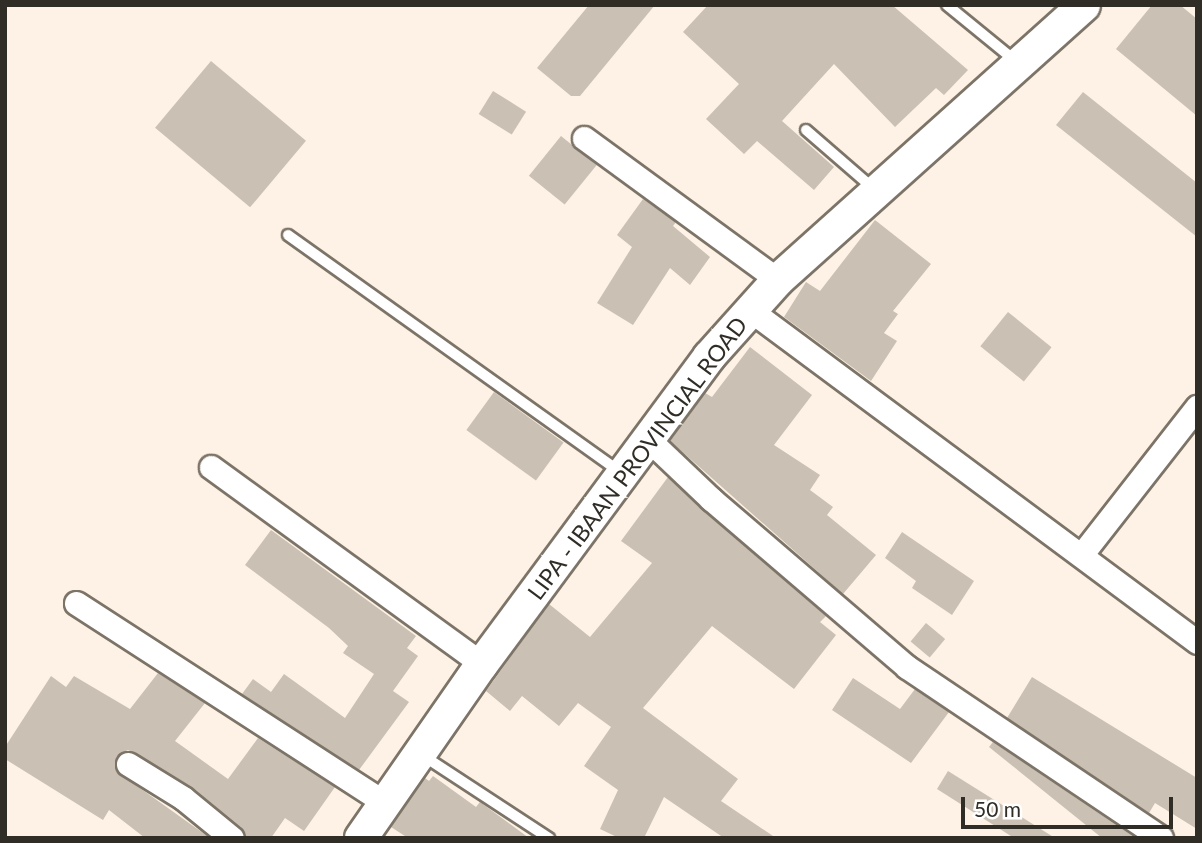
<!DOCTYPE html>
<style>
body{margin:0}
#map{position:relative;width:1202px;height:843px;overflow:hidden;background:#fdf2e5;font-family:Lato,sans-serif}
div>[style]{position:absolute}
.building>*{inset:0;background:#cac0b3;transform-origin:0 0}
.roads{filter:drop-shadow(2px 0 #7d7468) drop-shadow(-2px 0 #7d7468) drop-shadow(0 2px #7d7468) drop-shadow(0 -2px #7d7468)}
.lane>*{height:10px;margin:-5px;padding:0 5px;transform-origin:5px;border-radius:5px;background:#fff}
.street>*{height:23px;margin:-11.5px;padding:0 11.5px;transform-origin:11.5px;border-radius:11.5px;background:#fff}
.secondary>*{height:32px;margin:-16px;padding:0 16px;transform-origin:16px;border-radius:16px;background:#fff}
span{translate:-50% -50%;white-space:nowrap;text-align:center;line-height:1.15;-webkit-text-stroke:7px #fff;paint-order:stroke}
.street-label{font-size:23px;color:#302c26}
.frame{position:absolute;inset:0;border:7px solid #302c26;pointer-events:none}
.scale{position:absolute;left:961px;top:797px;width:212px;height:32px;box-sizing:border-box;border:4px solid #302c26;border-top:0;padding-left:9px;font-size:21px;line-height:24px;white-space:nowrap;color:#302c26;-webkit-text-stroke:5px #fff;paint-order:stroke}
</style>
<div id="map">
<div class="building">
<i style="clip-path:polygon(589px 5px,655px 5px,580px 96px,571px 96px,537px 68px)"></i>
<i style="clip-path:polygon(708px 5px,892px 5px,968px 70px,944px 95px,936px 88px,895px 127px,834px 64px,782px 121px,834px 167px,814px 190px,757px 141px,744px 154px,706px 119px,739px 84px,683px 32px)"></i>
<i style="clip-path:polygon(1152px 5px,1180px 5px,1197px 19px,1197px 116px,1116px 49px)"></i>
<i style="left:211px;top:61px;width:124px;height:87px;rotate:40deg"></i>
<i style="left:493px;top:91px;width:39px;height:27px;rotate:32deg"></i>
<i style="clip-path:polygon(1083px 92px,1197px 183px,1197px 237px,1056px 125px)"></i>
<i style="left:561px;top:136px;width:46px;height:51px;rotate:39deg"></i>
<i style="clip-path:polygon(643px 199px,676px 222px,673px 226px,710px 257px,690px 285px,670px 268px,633px 325px,597px 303px,632px 247px,617px 235px)"></i>
<i style="clip-path:polygon(875px 220px,931px 264px,893px 311px,898px 314px,884px 333px,897px 341px,871px 381px,784px 317px,806px 282px,820px 291px)"></i>
<i style="left:1008px;top:312px;width:56px;height:44px;rotate:39deg"></i>
<i style="clip-path:polygon(750px 347px,812px 395px,774px 445px,820px 475px,810px 490px,833px 507px,827px 515px,876px 555px,843px 594px,670px 441px,705px 393px,712px 397px)"></i>
<i style="left:494px;top:392px;width:86px;height:47px;rotate:36deg"></i>
<i style="clip-path:polygon(668px 477px,826px 616px,820px 622px,836px 635px,794px 689px,712px 626px,643px 708px,738px 779px,721px 801px,776px 838px,724px 838px,664px 797px,644px 838px,619px 838px,600px 829px,618px 790px,584px 766px,611px 727px,578px 703px,559px 726px,522px 696px,510px 711px,486px 691px,549px 604px,590px 637px,652px 563px,621px 541px)"></i>
<i style="clip-path:polygon(271px 530px,416px 636px,407px 648px,418px 656px,393px 691px,409px 702px,359px 770px,242px 694px,253px 679px,271px 692px,284px 674px,345px 718px,374px 674px,343px 653px,348px 646px,329px 628px,245px 565px)"></i>
<i style="clip-path:polygon(902px 532px,974px 581px,952px 615px,912px 588px,916px 581px,885px 558px)"></i>
<i style="left:926px;top:623px;width:25px;height:24px;rotate:40deg"></i>
<i style="clip-path:polygon(158px 673px,205px 703px,175px 741px,228px 779px,258px 738px,335px 787px,304px 831px,285px 818px,271px 838px,246px 838px,241px 827px,192px 787px,128px 750px,116px 757px,116px 771px,210px 838px,145px 838px,109px 810px,103px 820px,5px 759px,5px 747px,51px 676px,66px 687px,74px 676px,130px 709px)"></i>
<i style="clip-path:polygon(1032px 677px,1197px 778px,1197px 829px,1155px 803px,1149px 813px,1007px 718px)"></i>
<i style="clip-path:polygon(853px 678px,900px 709px,915px 689px,949px 712px,911px 763px,832px 710px)"></i>
<i style="clip-path:polygon(993px 742px,1134px 837px,1133px 838px,1102px 838px,989px 747px)"></i>
<i style="clip-path:polygon(948px 771px,1055px 838px,1014px 838px,937px 789px)"></i>
<i style="clip-path:polygon(433px 776px,476px 807px,480px 802px,529px 838px,408px 838px,391px 827px,425px 778px,429px 781px)"></i>
</div>
<div class="roads">
<div class="lane">
<i style="left:947px;top:5px;width:90px;rotate:39.2deg"></i>
<i style="left:806px;top:130px;width:90px;rotate:40.9deg"></i>
<i style="left:288px;top:235px;width:408px;rotate:35.5deg"></i>
<i style="left:422px;top:755px;width:152px;rotate:33.2deg"></i>
</div>
<div class="street">
<i style="left:584px;top:138px;width:240px;rotate:36.2deg"></i>
<i style="left:750px;top:310px;width:557px;rotate:36.6deg"></i>
<i style="left:648px;top:439px;width:87px;rotate:43.6deg"></i>
<i style="left:711px;top:499px;width:258px;rotate:40.6deg"></i>
<i style="left:907px;top:667px;width:306px;rotate:33.9deg"></i>
<i style="left:211px;top:467px;width:335px;rotate:36deg"></i>
<i style="left:1082px;top:554px;width:187px;rotate:-52deg"></i>
<i style="left:76px;top:603px;width:368px;rotate:32.9deg"></i>
<i style="left:128px;top:764px;width:65px;rotate:31.7deg"></i>
<i style="left:183px;top:798px;width:63px;rotate:39.2deg"></i>
</div>
<div class="secondary">
<i style="left:361px;top:838px;width:212px;rotate:-55.2deg"></i>
<i style="left:482px;top:664px;width:382px;rotate:-53.5deg"></i>
<i style="left:709px;top:357px;width:103px;rotate:-48.1deg"></i>
<i style="left:778px;top:280px;width:411px;rotate:-41.9deg"></i>
</div>
</div>
<div class="street-label">
<span style="left:637px;top:458px;rotate:-53deg">LIPA - IBAAN PROVINCIAL ROAD</span>
</div>
<div class="frame"></div>
<div class="scale">50 m</div>
</div>
